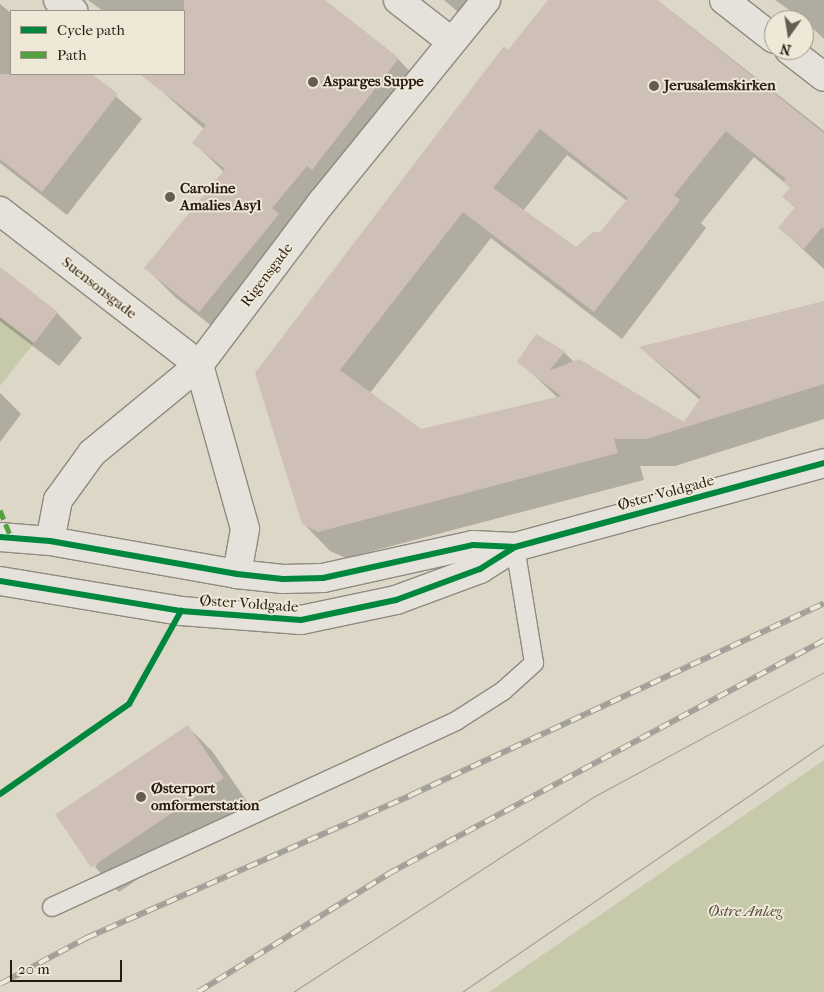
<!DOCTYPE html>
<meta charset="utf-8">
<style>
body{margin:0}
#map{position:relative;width:824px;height:992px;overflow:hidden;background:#ddd7c8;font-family:"IM FELL French Canon",serif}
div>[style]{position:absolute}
.green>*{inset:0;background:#c6caab}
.shadow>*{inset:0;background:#0003}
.building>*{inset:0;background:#cec0b6;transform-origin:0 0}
.roads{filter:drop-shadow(1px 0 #8f8980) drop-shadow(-1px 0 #8f8980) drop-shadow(0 1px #8f8980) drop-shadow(0 -1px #8f8980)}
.service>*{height:18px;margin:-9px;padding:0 9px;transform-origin:9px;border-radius:9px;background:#e5e2db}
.minor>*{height:28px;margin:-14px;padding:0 14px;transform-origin:14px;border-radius:14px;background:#e5e2db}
.tertiary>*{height:28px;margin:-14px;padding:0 14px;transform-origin:14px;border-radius:14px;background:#e5e2db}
.tram>*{height:1px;margin:-0.5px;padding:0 0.5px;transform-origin:0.5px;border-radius:0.5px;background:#a29e98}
.rail>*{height:5.5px;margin-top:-2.75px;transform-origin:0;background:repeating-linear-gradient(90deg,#eee8d6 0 11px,#a29e98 0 22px);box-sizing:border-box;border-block:1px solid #a29e98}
.quiet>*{height:5px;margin-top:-2.5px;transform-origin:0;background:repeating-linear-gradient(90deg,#51a13f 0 10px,transparent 0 15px)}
.cycleway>*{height:6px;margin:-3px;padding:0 3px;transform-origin:3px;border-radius:3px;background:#00873e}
.dots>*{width:14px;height:14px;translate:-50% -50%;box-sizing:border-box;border:2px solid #eee8d6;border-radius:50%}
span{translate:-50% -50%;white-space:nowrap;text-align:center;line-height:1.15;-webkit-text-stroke:4px #eee8d6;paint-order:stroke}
.poi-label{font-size:15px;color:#281912;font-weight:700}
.left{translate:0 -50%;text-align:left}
.street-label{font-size:15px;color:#281912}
.park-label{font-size:15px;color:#524b39;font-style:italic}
.legend{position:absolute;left:10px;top:10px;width:175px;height:65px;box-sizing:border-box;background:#eee8d6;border:1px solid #9f9588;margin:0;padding:6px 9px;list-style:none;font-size:15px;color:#281912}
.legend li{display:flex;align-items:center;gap:10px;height:25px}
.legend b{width:25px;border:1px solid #9f9588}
.north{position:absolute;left:764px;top:10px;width:50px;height:50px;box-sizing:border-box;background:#eee8d6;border:1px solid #9f9588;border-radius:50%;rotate:193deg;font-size:14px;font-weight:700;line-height:20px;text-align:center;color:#281912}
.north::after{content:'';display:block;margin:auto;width:18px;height:22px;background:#675c52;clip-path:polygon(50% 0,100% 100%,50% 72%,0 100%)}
.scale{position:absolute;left:10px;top:960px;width:112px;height:22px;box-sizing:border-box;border:2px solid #281912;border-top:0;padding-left:6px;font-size:15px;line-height:18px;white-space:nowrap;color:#281912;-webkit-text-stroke:4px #eee8d6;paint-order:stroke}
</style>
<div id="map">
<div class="green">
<i style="clip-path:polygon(0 317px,34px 343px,0 386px)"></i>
<i style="clip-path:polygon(824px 760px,824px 992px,489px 992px)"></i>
</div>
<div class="shadow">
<i style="clip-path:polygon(88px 0,323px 0,398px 59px,426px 88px,228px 339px,175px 297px,146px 268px,224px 172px,194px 143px,204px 129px,146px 77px,149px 74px,184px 74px,184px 11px,103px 11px)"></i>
<i style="clip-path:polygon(444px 0,482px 0,474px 10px,458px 12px)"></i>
<i style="clip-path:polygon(evenodd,549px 0,657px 0,824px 131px,824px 269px,780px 228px,795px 208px,784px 197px,791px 188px,754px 157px,701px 223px,706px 228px,622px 339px,491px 238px,370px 393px,421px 431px,558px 398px,519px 361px,564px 352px,574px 362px,684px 423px,700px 400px,641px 348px,824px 302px,824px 419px,675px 466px,640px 466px,644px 480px,346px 558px,330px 551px,303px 523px,256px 373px,549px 0,567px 155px,627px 201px,601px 234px,576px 249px,523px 211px,567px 155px)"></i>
<i style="clip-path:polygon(775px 0,824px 0,824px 39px,804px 20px)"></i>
<i style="clip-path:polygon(0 4px,11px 13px,11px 74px,90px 74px,142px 119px,67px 215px,0 163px)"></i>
<i style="clip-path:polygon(0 269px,57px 313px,82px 338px,59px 366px,0 321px)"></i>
<i style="clip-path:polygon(0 393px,21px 414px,0 442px)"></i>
<i style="clip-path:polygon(188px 727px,212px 751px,248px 803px,119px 892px,95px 867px)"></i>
</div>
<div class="building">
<i style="clip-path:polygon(184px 0,325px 0,399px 58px,312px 170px,307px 166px,272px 208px,279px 214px,199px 312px,144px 268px,225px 169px,192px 143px,206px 125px,139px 74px,184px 74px)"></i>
<i style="clip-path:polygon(evenodd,548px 0,657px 0,824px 133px,824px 229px,822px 227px,804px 249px,778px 228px,795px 207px,782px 197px,790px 188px,783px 182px,786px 179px,726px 131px,674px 195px,680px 200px,594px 312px,463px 212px,340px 370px,421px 429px,561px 396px,517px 362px,536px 334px,565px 351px,549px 371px,579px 359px,684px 422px,701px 397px,639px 347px,824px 301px,824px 384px,647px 439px,614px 439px,618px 453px,318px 532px,302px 524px,255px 373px,504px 46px,508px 50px,548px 0,540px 129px,628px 198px,600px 232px,593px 232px,576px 247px,493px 188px,540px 129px)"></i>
<i style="clip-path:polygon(0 74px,92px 74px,118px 94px,42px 192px,0 159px)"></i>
<i style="clip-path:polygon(0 267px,58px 312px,34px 343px,0 317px)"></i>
<i style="left:188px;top:725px;width:64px;height:160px;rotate:56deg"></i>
</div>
<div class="roads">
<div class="service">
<i style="left:52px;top:907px;width:445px;rotate:-24.7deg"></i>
<i style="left:456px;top:721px;width:56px;rotate:-32.6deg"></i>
<i style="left:503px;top:691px;width:42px;rotate:-42.1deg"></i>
<i style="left:534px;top:663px;width:118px;rotate:-99.3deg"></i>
</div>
<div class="minor">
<i style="left:58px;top:0;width:19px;rotate:36deg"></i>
<i style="left:398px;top:0;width:68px;rotate:37.9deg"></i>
<i style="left:724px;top:0;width:63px;rotate:38deg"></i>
<i style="left:789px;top:50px;width:44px;rotate:37.6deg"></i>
<i style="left:0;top:211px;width:252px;rotate:37.7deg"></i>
<i style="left:199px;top:365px;width:170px;rotate:74.3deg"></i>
<i style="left:245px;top:529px;width:46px;rotate:100.1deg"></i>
<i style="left:50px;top:541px;width:42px;rotate:-79deg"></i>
<i style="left:58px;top:500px;width:58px;rotate:-54.1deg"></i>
<i style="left:92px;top:453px;width:139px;rotate:-39.4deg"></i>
<i style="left:199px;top:365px;width:204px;rotate:-53deg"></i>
<i style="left:322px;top:202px;width:260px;rotate:-50.9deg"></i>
</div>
<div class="tertiary">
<i style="left:0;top:537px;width:50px;rotate:4.6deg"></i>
<i style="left:50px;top:541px;width:190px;rotate:10deg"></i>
<i style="left:237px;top:574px;width:46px;rotate:6.2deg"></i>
<i style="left:283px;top:579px;width:40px;rotate:-1.4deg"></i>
<i style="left:323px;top:578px;width:154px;rotate:-12.4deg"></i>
<i style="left:473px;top:545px;width:42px;rotate:2.7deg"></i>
<i style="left:515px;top:547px;width:320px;rotate:-15.2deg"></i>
<i style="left:0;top:581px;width:183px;rotate:9.4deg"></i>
<i style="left:181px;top:611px;width:120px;rotate:4.3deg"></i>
<i style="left:301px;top:620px;width:97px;rotate:-11.9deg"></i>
<i style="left:396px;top:600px;width:90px;rotate:-20.3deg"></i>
<i style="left:480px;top:569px;width:41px;rotate:-32.2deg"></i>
</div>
</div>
<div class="tram">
<i style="left:293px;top:992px;width:358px;rotate:-33deg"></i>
<i style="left:593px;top:797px;width:263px;rotate:-28.4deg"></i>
<i style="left:462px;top:992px;width:439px;rotate:-34.4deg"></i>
</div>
<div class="rail">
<i style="left:0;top:984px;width:98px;rotate:-28.1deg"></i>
<i style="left:86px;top:938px;width:355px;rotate:-23.7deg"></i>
<i style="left:411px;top:795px;width:455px;rotate:-24.9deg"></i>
<i style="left:198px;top:992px;width:224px;rotate:-31.8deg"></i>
<i style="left:388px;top:874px;width:495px;rotate:-28.2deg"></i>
</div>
<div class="quiet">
<i style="left:0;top:510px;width:29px;rotate:68deg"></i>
</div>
<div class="cycleway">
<i style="left:0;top:537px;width:50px;rotate:4.6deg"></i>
<i style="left:50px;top:541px;width:190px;rotate:10deg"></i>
<i style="left:237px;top:574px;width:46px;rotate:6.2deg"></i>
<i style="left:283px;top:579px;width:40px;rotate:-1.4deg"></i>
<i style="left:323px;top:578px;width:154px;rotate:-12.4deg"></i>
<i style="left:473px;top:545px;width:42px;rotate:2.7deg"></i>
<i style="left:515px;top:547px;width:320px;rotate:-15.2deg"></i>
<i style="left:0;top:581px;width:183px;rotate:9.4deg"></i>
<i style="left:181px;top:611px;width:120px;rotate:4.3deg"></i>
<i style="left:301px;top:620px;width:97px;rotate:-11.9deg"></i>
<i style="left:396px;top:600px;width:90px;rotate:-20.3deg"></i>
<i style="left:480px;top:569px;width:41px;rotate:-32.2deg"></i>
<i style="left:0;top:794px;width:157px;rotate:-34.9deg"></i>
<i style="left:129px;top:704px;width:107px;rotate:-60.8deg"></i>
</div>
<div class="dots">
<i style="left:313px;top:82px;background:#675c52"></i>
<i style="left:654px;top:86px;background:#675c52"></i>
<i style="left:170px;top:197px;background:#675c52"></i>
<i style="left:141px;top:797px;background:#675c52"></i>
</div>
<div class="poi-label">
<span class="left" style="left:323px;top:82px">Asparges Suppe</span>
<span class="left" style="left:664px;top:86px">Jerusalemskirken</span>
<span class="left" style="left:180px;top:197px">Caroline<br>Amalies Asyl</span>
<span class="left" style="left:151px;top:797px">Østerport<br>omformerstation</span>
</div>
<div class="street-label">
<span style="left:267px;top:275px;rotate:-53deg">Rigensgade</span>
<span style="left:99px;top:288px;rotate:38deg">Suensonsgade</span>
<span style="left:666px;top:493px;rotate:-15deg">Øster Voldgade</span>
<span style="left:249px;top:604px;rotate:4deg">Øster Voldgade</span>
</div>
<div class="park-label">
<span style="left:745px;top:912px">Østre Anlæg</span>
</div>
<ul class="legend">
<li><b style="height:6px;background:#00873e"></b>Cycle path</li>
<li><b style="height:6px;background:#51a13f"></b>Path</li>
</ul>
<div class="north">N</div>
<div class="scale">20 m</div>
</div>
